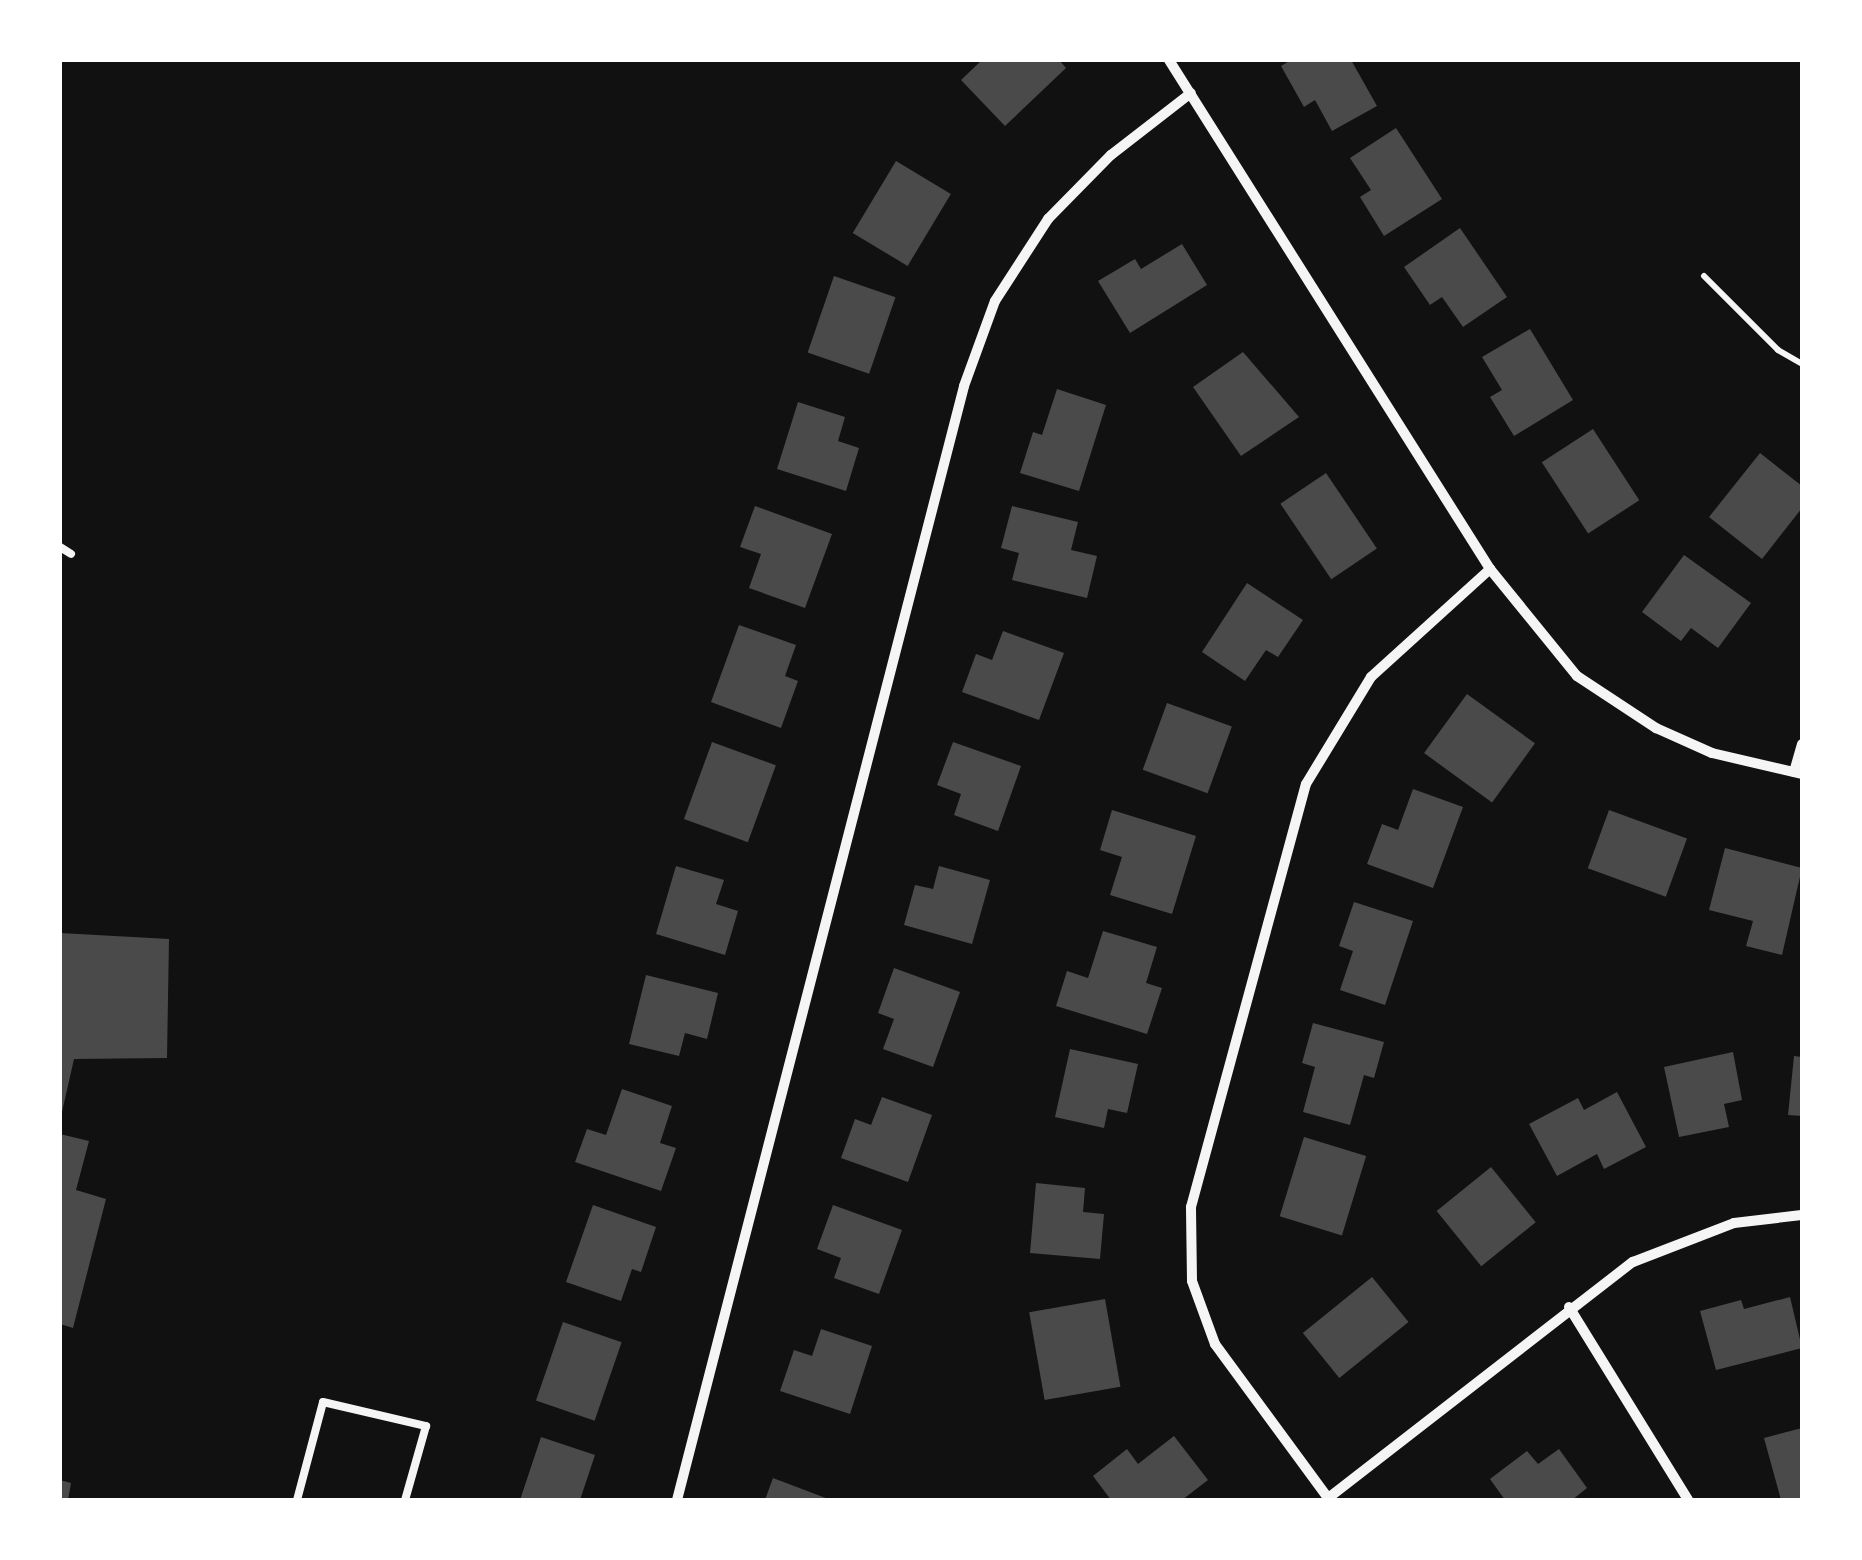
<!DOCTYPE html>
<style>
body{margin:0}
#map{position:relative;width:1862px;height:1560px;overflow:hidden;background:#111;font-family:"Fira Sans",sans-serif}
div>[style]{position:absolute}
.building>*{inset:0;background:#4a4a4a;transform-origin:0 0}
.path>*{height:6px;margin:-3px;padding:0 3px;transform-origin:3px;border-radius:3px;background:#f5f5f5}
.service>*{height:8px;margin:-4px;padding:0 4px;transform-origin:4px;border-radius:4px;background:#f5f5f5}
.minor>*{height:10px;margin:-5px;padding:0 5px;transform-origin:5px;border-radius:5px;background:#f5f5f5}
span{translate:-50% -50%;white-space:nowrap;text-align:center;line-height:1.15;-webkit-text-stroke:8px #fff;paint-order:stroke}
.frame{position:absolute;inset:0;border:62px solid #fff;pointer-events:none}
</style>
<div id="map">
<div class="building">
<i style="clip-path:polygon(982px 60px,1059px 60px,1066px 68px,1005px 126px,961px 80px)"></i>
<i style="clip-path:polygon(1291px 60px,1351px 60px,1377px 106px,1332px 131px,1315px 100px,1304px 107px,1281px 66px)"></i>
<i style="clip-path:polygon(1396px 128px,1442px 199px,1384px 236px,1360px 197px,1371px 190px,1350px 158px)"></i>
<i style="left:896px;top:161px;width:64px;height:84px;rotate:31deg"></i>
<i style="clip-path:polygon(1460px 228px,1507px 297px,1463px 327px,1442px 297px,1430px 305px,1404px 267px)"></i>
<i style="clip-path:polygon(1182px 244px,1207px 285px,1130px 333px,1098px 281px,1135px 259px,1141px 269px)"></i>
<i style="left:834px;top:276px;width:65px;height:81px;rotate:19deg"></i>
<i style="clip-path:polygon(1530px 329px,1573px 400px,1514px 436px,1490px 397px,1502px 390px,1482px 357px)"></i>
<i style="clip-path:polygon(1243px 352px,1299px 417px,1241px 456px,1193px 387px)"></i>
<i style="clip-path:polygon(1057px 389px,1106px 405px,1079px 491px,1020px 473px,1033px 432px,1042px 435px)"></i>
<i style="clip-path:polygon(798px 402px,845px 417px,838px 441px,859px 448px,846px 491px,777px 469px)"></i>
<i style="left:1593px;top:429px;width:85px;height:61px;rotate:57deg"></i>
<i style="clip-path:polygon(1760px 453px,1802px 486px,1802px 508px,1762px 559px,1709px 517px)"></i>
<i style="left:1326px;top:473px;width:91px;height:55px;rotate:56deg"></i>
<i style="clip-path:polygon(755px 506px,832px 534px,805px 608px,749px 588px,761px 554px,740px 547px)"></i>
<i style="clip-path:polygon(1012px 506px,1078px 522px,1071px 550px,1097px 556px,1087px 598px,1012px 580px,1019px 553px,1001px 548px)"></i>
<i style="clip-path:polygon(1684px 555px,1751px 603px,1718px 648px,1691px 628px,1681px 641px,1642px 612px)"></i>
<i style="clip-path:polygon(1247px 583px,1303px 620px,1278px 657px,1266px 650px,1245px 681px,1202px 652px)"></i>
<i style="clip-path:polygon(739px 625px,796px 645px,785px 676px,798px 681px,781px 728px,711px 702px)"></i>
<i style="clip-path:polygon(1003px 631px,1064px 653px,1039px 720px,962px 692px,976px 654px,992px 660px)"></i>
<i style="left:1467px;top:694px;width:84px;height:73px;rotate:36deg"></i>
<i style="left:1167px;top:703px;width:69px;height:71px;rotate:20deg"></i>
<i style="left:712px;top:742px;width:68px;height:82px;rotate:20deg"></i>
<i style="clip-path:polygon(953px 742px,1021px 766px,998px 831px,954px 815px,961px 794px,937px 785px)"></i>
<i style="clip-path:polygon(1413px 789px,1463px 807px,1433px 888px,1367px 864px,1382px 824px,1398px 830px)"></i>
<i style="clip-path:polygon(1112px 810px,1196px 836px,1172px 914px,1110px 895px,1122px 857px,1100px 850px)"></i>
<i style="left:1609px;top:810px;width:83px;height:62px;rotate:20deg"></i>
<i style="clip-path:polygon(1725px 848px,1802px 868px,1782px 955px,1746px 946px,1753px 921px,1709px 910px)"></i>
<i style="clip-path:polygon(676px 866px,724px 880px,716px 904px,738px 911px,725px 955px,656px 934px)"></i>
<i style="clip-path:polygon(939px 866px,990px 880px,972px 944px,904px 925px,915px 885px,933px 889px)"></i>
<i style="clip-path:polygon(1354px 902px,1413px 921px,1385px 1005px,1340px 990px,1353px 951px,1339px 946px)"></i>
<i style="clip-path:polygon(1103px 931px,1157px 947px,1146px 983px,1162px 988px,1147px 1034px,1056px 1006px,1067px 971px,1088px 978px)"></i>
<i style="clip-path:polygon(60px 933px,169px 939px,167px 1058px,74px 1059px,62px 1112px)"></i>
<i style="clip-path:polygon(894px 968px,960px 992px,933px 1067px,883px 1049px,894px 1019px,878px 1013px)"></i>
<i style="clip-path:polygon(646px 975px,718px 993px,707px 1039px,685px 1033px,679px 1056px,629px 1044px)"></i>
<i style="clip-path:polygon(1313px 1023px,1384px 1042px,1374px 1078px,1364px 1075px,1350px 1125px,1303px 1112px,1315px 1067px,1302px 1063px)"></i>
<i style="clip-path:polygon(1070px 1049px,1138px 1064px,1127px 1113px,1108px 1109px,1104px 1128px,1055px 1117px)"></i>
<i style="clip-path:polygon(1733px 1052px,1742px 1100px,1724px 1104px,1729px 1127px,1679px 1137px,1664px 1067px)"></i>
<i style="clip-path:polygon(1794px 1056px,1802px 1057px,1802px 1116px,1788px 1115px)"></i>
<i style="clip-path:polygon(622px 1089px,672px 1106px,660px 1143px,676px 1148px,661px 1191px,575px 1162px,587px 1129px,606px 1135px)"></i>
<i style="clip-path:polygon(1617px 1092px,1646px 1147px,1604px 1169px,1597px 1154px,1557px 1176px,1529px 1124px,1578px 1098px,1584px 1110px)"></i>
<i style="clip-path:polygon(882px 1097px,932px 1115px,908px 1182px,841px 1158px,855px 1119px,871px 1125px)"></i>
<i style="clip-path:polygon(60px 1134px,89px 1141px,76px 1190px,106px 1199px,73px 1328px,60px 1324px)"></i>
<i style="left:1304px;top:1137px;width:65px;height:83px;rotate:17deg"></i>
<i style="left:1491px;top:1167px;width:71px;height:70px;rotate:51deg"></i>
<i style="clip-path:polygon(1036px 1183px,1085px 1188px,1083px 1212px,1104px 1214px,1100px 1259px,1030px 1253px)"></i>
<i style="clip-path:polygon(593px 1205px,656px 1227px,641px 1272px,632px 1269px,621px 1301px,566px 1282px)"></i>
<i style="clip-path:polygon(833px 1205px,902px 1230px,879px 1294px,834px 1278px,841px 1258px,817px 1249px)"></i>
<i style="left:1372px;top:1277px;width:58px;height:89px;rotate:51deg"></i>
<i style="clip-path:polygon(1790px 1297px,1802px 1348px,1716px 1370px,1700px 1311px,1741px 1300px,1744px 1309px)"></i>
<i style="left:1105px;top:1299px;width:89px;height:77px;rotate:80deg"></i>
<i style="left:563px;top:1322px;width:62px;height:83px;rotate:19deg"></i>
<i style="clip-path:polygon(821px 1329px,872px 1346px,850px 1414px,780px 1391px,794px 1350px,812px 1356px)"></i>
<i style="clip-path:polygon(1802px 1428px,1802px 1500px,1781px 1500px,1764px 1438px)"></i>
<i style="clip-path:polygon(1174px 1436px,1208px 1480px,1182px 1500px,1111px 1500px,1093px 1476px,1127px 1449px,1138px 1464px)"></i>
<i style="clip-path:polygon(541px 1437px,595px 1455px,580px 1500px,520px 1500px)"></i>
<i style="clip-path:polygon(1559px 1449px,1587px 1488px,1572px 1500px,1505px 1500px,1490px 1479px,1527px 1451px,1538px 1464px)"></i>
<i style="clip-path:polygon(773px 1478px,831px 1500px,765px 1500px)"></i>
<i style="clip-path:polygon(60px 1480px,71px 1483px,68px 1500px,60px 1500px)"></i>
</div>
<div class="path">
<i style="left:1704px;top:276px;width:105px;rotate:45deg"></i>
<i style="left:1778px;top:350px;width:28px;rotate:30deg"></i>
</div>
<div class="service">
<i style="left:60px;top:547px;width:13px;rotate:32deg"></i>
<i style="left:297px;top:1500px;width:101px;rotate:-75.1deg"></i>
<i style="left:323px;top:1402px;width:106px;rotate:13.1deg"></i>
<i style="left:426px;top:1426px;width:77px;rotate:105.8deg"></i>
</div>
<div class="minor">
<i style="left:1169px;top:60px;width:602px;rotate:57.76deg"></i>
<i style="left:1490px;top:569px;width:138px;rotate:50.9deg"></i>
<i style="left:1577px;top:676px;width:95px;rotate:33.4deg"></i>
<i style="left:1656px;top:728px;width:61px;rotate:24.1deg"></i>
<i style="left:1712px;top:753px;width:92px;rotate:13.1deg"></i>
<i style="left:1794px;top:772px;width:29px;rotate:-74deg"></i>
<i style="left:1569px;top:1307px;width:227px;rotate:58.3deg"></i>
<i style="left:1328px;top:1498px;width:191px;rotate:-126.3deg"></i>
<i style="left:1215px;top:1344px;width:67px;rotate:-110.1deg"></i>
<i style="left:1192px;top:1281px;width:74px;rotate:-90.8deg"></i>
<i style="left:1191px;top:1207px;width:438px;rotate:-74.8deg"></i>
<i style="left:1306px;top:784px;width:125px;rotate:-58.7deg"></i>
<i style="left:1371px;top:677px;width:161px;rotate:-42.2deg"></i>
<i style="left:1327px;top:1499px;width:387px;rotate:-37.8deg"></i>
<i style="left:1633px;top:1262px;width:108px;rotate:-21.1deg"></i>
<i style="left:1734px;top:1223px;width:68px;rotate:-6.7deg"></i>
<i style="left:677px;top:1500px;width:1150px;rotate:-75.55deg"></i>
<i style="left:964px;top:386px;width:90px;rotate:-70deg"></i>
<i style="left:995px;top:301px;width:98px;rotate:-57.1deg"></i>
<i style="left:1048px;top:219px;width:90px;rotate:-45.5deg"></i>
<i style="left:1111px;top:155px;width:101px;rotate:-37.8deg"></i>
</div>
<div class="frame"></div>
</div>
